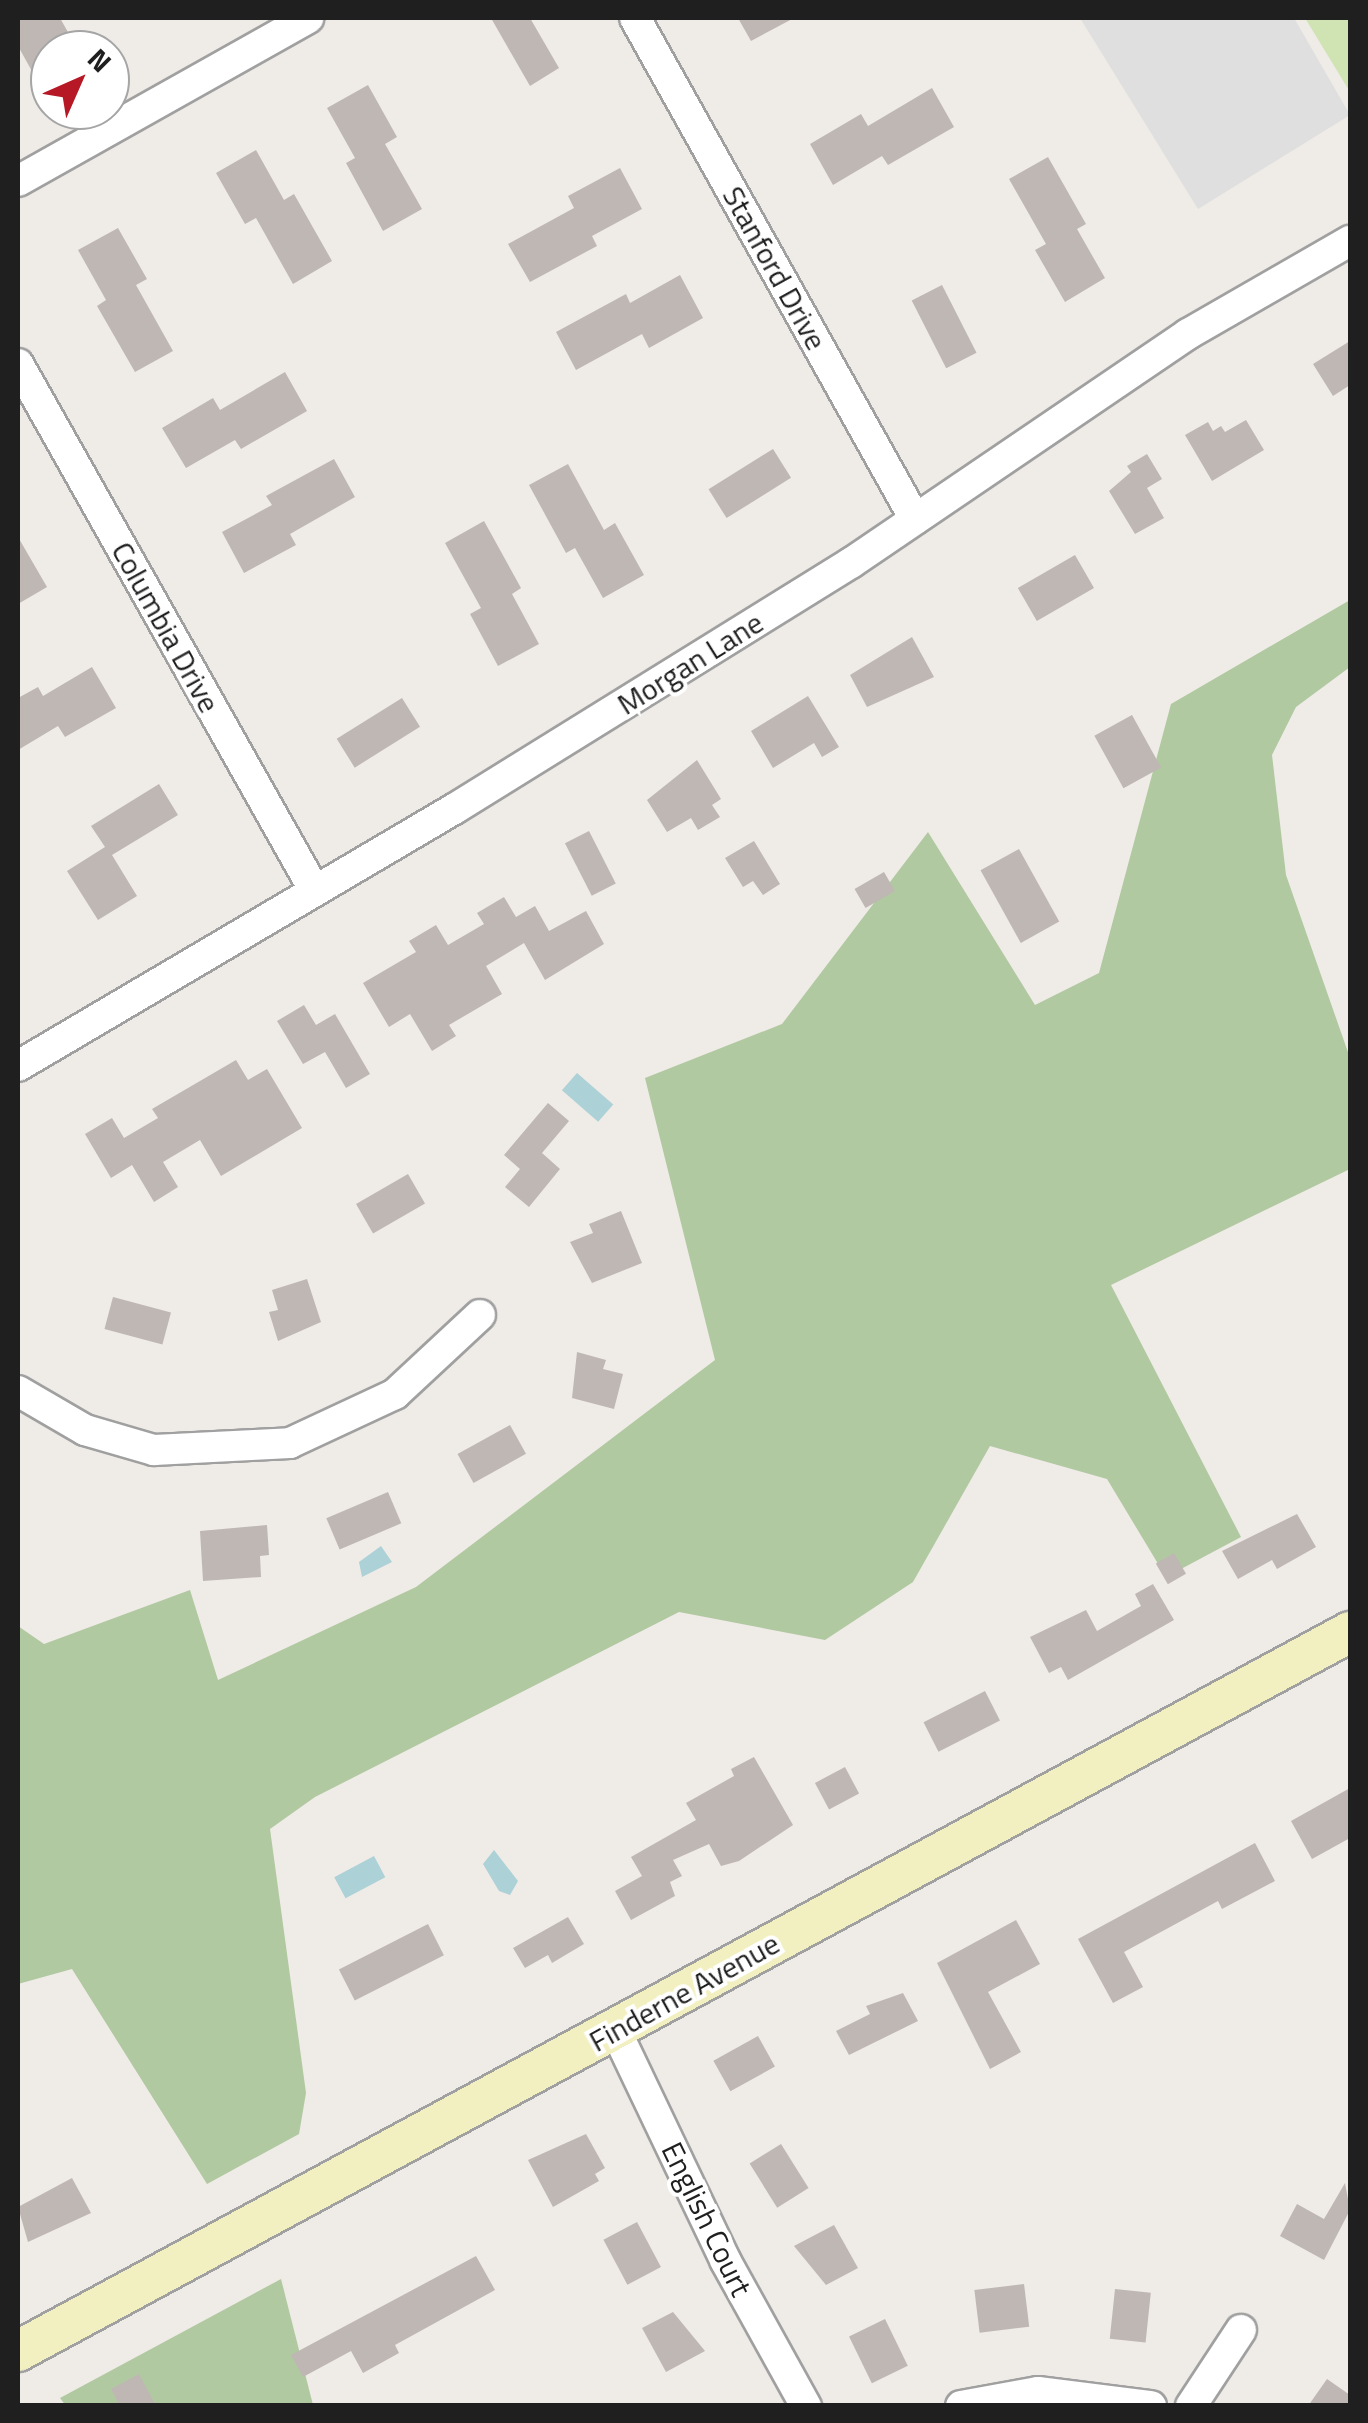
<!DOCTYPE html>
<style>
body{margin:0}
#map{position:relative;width:1368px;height:2423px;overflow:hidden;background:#efebe7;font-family:"Titillium Web",sans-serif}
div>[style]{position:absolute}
.grass>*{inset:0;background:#cfe3b3}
.forest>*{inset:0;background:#b0c9a0}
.parking>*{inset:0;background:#dfdfdf}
.water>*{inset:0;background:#acd1d7;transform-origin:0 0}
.building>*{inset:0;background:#bfb7b4;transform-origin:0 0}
.roads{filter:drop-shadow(2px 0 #a0a0a0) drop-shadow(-2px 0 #a0a0a0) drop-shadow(0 2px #a0a0a0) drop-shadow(0 -2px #a0a0a0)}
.minor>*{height:30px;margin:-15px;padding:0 15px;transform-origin:15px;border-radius:15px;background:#fff}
.secondary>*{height:40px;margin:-20px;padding:0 20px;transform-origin:20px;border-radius:20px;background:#f2f0c1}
span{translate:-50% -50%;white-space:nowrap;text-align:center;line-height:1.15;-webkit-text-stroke:8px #fff;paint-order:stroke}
.street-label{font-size:30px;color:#1f1f1f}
.frame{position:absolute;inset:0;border:20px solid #1f1f1f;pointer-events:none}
.north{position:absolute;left:30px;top:30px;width:100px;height:100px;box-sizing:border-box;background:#fff;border:2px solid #a5a5a5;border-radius:50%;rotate:45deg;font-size:28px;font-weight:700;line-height:40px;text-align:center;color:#1f1f1f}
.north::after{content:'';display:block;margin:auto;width:35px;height:45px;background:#b71826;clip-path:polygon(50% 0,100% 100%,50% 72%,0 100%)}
</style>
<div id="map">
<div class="grass">
<i style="clip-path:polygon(1305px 18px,1350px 18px,1350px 92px)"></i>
</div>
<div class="forest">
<i style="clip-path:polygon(1350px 600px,1350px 667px,1296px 707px,1272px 755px,1286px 875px,1350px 1058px,1350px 1169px,1111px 1285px,1241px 1537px,1166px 1577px,1107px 1479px,990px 1446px,913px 1582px,825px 1640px,679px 1612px,315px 1797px,270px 1829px,306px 2093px,299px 2134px,207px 2184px,72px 1969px,18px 1984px,18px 1626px,44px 1644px,190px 1590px,218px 1680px,416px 1587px,715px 1360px,645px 1078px,782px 1024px,928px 832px,1035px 1005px,1099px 973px,1171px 704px)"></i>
<i style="clip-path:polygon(281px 2279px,313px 2405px,66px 2406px,60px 2398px)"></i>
</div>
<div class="parking">
<i style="clip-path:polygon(1080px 18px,1294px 18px,1350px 115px,1198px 209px)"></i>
</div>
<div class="water">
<i style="left:577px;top:1073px;width:48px;height:23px;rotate:41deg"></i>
<i style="clip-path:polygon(381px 1546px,392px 1562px,362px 1577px,359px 1562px)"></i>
<i style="clip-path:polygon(494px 1850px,518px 1881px,510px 1895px,499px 1891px,483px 1864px)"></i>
<i style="left:374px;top:1856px;width:24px;height:45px;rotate:62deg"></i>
</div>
<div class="building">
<i style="clip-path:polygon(18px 18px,60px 18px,78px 50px,50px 50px,50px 64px,33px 73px,18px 46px)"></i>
<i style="clip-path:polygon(491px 18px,530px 18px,559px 68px,530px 86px)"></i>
<i style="clip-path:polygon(738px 18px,794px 18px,751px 41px)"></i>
<i style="clip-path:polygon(368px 85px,397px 137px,385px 144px,422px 209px,383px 231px,346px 163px,355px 158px,327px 108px)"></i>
<i style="clip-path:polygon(932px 88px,954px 127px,888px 165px,882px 156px,833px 185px,810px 144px,861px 114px,868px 126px)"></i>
<i style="clip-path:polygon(256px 150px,284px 200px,294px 194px,332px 261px,293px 284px,256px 218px,245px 224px,216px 173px)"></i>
<i style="clip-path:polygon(1048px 157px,1086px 224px,1077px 229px,1105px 278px,1065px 302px,1035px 250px,1046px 244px,1009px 179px)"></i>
<i style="clip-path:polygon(620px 168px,642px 209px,592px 236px,597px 246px,530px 282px,508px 244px,574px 208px,568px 196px)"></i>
<i style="clip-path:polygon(118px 228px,147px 279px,136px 285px,173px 351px,135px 372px,97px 306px,106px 300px,78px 250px)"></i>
<i style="clip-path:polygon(680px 275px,703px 318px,649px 348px,642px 334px,576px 370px,556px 332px,626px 294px,630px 303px)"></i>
<i style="left:942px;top:285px;width:76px;height:34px;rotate:63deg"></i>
<i style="clip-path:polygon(1350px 341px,1350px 385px,1333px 396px,1313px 364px)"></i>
<i style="clip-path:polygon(285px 372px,307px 411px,241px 449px,235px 440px,186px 468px,162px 428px,213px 398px,220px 410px)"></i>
<i style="clip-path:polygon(1246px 420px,1264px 450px,1212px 481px,1185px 435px,1208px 422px,1213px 431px,1221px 426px,1225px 432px)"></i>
<i style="left:773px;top:449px;width:34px;height:76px;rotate:58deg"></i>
<i style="clip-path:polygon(1147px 454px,1162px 479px,1147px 488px,1164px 518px,1135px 534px,1109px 491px,1131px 472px,1127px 466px)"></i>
<i style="clip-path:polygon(334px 459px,355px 497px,290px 534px,296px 545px,244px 573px,222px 532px,272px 505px,266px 496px)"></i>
<i style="clip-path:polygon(568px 464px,604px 530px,615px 523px,644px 575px,603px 598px,575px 548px,566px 553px,529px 485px)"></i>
<i style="clip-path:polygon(484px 521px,521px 588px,512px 594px,539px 644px,498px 666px,470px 614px,481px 608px,445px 543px)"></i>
<i style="clip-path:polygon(18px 537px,47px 587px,18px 604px)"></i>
<i style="left:1075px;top:555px;width:38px;height:66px;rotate:60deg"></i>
<i style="clip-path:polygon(912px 637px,934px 677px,867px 707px,850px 675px)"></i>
<i style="clip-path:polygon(92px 667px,116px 708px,65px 737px,58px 726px,18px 750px,18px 698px,38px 687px,43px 696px)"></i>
<i style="clip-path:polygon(808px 696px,839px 747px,822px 757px,814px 743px,773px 768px,751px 731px)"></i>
<i style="left:402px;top:698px;width:34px;height:77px;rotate:58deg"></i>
<i style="left:1132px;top:715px;width:60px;height:43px;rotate:61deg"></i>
<i style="clip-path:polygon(697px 760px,721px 799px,712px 805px,720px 817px,698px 830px,691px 818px,667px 832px,647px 800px)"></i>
<i style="clip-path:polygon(159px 784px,178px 815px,112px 855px,137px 896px,98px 920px,67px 871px,105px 847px,91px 826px)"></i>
<i style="left:589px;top:831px;width:59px;height:27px;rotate:63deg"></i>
<i style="clip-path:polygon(754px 841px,780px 884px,763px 895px,753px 881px,743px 887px,725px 858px)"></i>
<i style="left:1019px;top:849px;width:83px;height:44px;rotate:61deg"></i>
<i style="left:884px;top:872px;width:22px;height:34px;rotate:60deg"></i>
<i style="clip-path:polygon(504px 897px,516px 917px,535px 906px,549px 931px,586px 911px,604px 944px,545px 980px,524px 943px,486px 966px,502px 994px,449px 1025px,456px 1036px,432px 1051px,410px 1014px,389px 1027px,363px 983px,416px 952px,409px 941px,436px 925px,448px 945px,484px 924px,477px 913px)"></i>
<i style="clip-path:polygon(304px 1005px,316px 1025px,335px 1014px,370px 1074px,346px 1088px,325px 1052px,303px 1064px,277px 1021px)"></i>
<i style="clip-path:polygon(236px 1060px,248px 1080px,267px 1069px,302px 1128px,221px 1176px,200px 1140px,163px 1162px,178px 1187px,154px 1202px,132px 1165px,111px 1178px,85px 1134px,112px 1118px,124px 1138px,158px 1118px,152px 1109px)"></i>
<i style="clip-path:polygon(548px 1103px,569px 1121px,542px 1153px,560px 1169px,529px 1207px,505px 1187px,520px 1169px,504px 1155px)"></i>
<i style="left:408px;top:1174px;width:34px;height:60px;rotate:60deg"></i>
<i style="clip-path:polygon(621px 1211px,642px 1263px,592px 1283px,570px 1242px,593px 1233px,589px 1224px)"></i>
<i style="clip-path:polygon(307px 1279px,321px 1322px,278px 1341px,269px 1312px,278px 1310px,272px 1290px)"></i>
<i style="left:113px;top:1297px;width:60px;height:33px;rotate:15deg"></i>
<i style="clip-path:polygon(577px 1352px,606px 1360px,603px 1369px,623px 1374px,614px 1409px,572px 1398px)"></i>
<i style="left:510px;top:1425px;width:33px;height:60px;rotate:61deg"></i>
<i style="left:388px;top:1492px;width:34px;height:67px;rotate:67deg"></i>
<i style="clip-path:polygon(1297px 1514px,1316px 1547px,1277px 1569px,1272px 1560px,1238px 1579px,1222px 1551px)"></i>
<i style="clip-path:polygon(267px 1525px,269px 1555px,260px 1556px,261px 1577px,203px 1581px,200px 1531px)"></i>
<i style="left:1174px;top:1553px;width:24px;height:21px;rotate:60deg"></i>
<i style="clip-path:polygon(1153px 1584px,1174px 1620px,1068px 1680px,1061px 1667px,1049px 1673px,1030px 1637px,1086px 1610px,1097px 1631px,1141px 1606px,1135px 1594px)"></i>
<i style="left:985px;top:1691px;width:33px;height:69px;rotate:63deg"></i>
<i style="clip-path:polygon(754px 1757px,793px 1825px,739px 1861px,721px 1866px,709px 1844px,673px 1860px,682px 1876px,670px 1882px,675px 1896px,631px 1920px,615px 1891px,642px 1876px,631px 1857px,696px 1820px,686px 1803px,734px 1776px,731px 1769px)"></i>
<i style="left:845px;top:1767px;width:30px;height:34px;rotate:62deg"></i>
<i style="clip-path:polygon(1350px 1788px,1350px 1838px,1312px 1859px,1291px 1821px)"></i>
<i style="clip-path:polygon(1255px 1843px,1275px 1881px,1222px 1909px,1218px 1901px,1124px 1952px,1143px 1987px,1113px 2003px,1078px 1939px)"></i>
<i style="clip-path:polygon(568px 1917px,584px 1944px,552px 1963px,548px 1955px,525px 1968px,513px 1948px)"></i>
<i style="clip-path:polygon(1016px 1920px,1040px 1964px,988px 1992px,1021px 2052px,990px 2069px,937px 1963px)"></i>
<i style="left:428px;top:1924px;width:35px;height:100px;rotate:63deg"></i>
<i style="clip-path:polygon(903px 1993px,918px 2021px,849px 2055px,836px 2031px,870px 2014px,866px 2006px)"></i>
<i style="left:758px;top:2036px;width:35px;height:51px;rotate:61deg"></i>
<i style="clip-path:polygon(586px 2134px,605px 2168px,595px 2174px,599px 2181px,553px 2207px,528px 2160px)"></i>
<i style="left:781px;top:2144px;width:52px;height:37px;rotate:58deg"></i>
<i style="clip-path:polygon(72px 2178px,91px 2213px,28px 2242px,18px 2207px)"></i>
<i style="clip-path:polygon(1345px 2183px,1350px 2210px,1324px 2260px,1280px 2236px,1297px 2204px,1324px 2219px)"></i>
<i style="left:637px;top:2222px;width:51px;height:38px;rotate:62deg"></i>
<i style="clip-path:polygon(834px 2225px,858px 2268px,826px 2285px,794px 2246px)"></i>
<i style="clip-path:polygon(476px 2256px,495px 2290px,395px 2345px,399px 2353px,363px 2373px,351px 2351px,303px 2377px,291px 2355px)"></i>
<i style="left:1024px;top:2284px;width:43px;height:50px;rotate:83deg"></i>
<i style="left:1115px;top:2289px;width:36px;height:50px;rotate:6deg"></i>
<i style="clip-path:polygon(673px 2312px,705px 2351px,666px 2372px,642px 2328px)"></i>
<i style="left:885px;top:2319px;width:52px;height:40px;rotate:64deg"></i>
<i style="clip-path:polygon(139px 2374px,156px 2406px,120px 2406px,111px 2389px)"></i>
<i style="clip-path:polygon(1327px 2379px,1350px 2395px,1350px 2406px,1308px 2406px)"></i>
</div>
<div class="roads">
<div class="minor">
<i style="left:635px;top:18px;width:574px;rotate:60.8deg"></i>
<i style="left:18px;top:181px;width:333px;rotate:-29.3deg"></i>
<i style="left:18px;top:364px;width:605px;rotate:60.6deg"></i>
<i style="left:18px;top:1066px;width:506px;rotate:-30.52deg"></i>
<i style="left:454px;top:809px;width:467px;rotate:-31.8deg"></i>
<i style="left:851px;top:563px;width:407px;rotate:-34.2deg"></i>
<i style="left:1188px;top:334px;width:187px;rotate:-29.9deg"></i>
<i style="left:18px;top:1391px;width:78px;rotate:30.2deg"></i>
<i style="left:85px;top:1430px;width:72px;rotate:16.2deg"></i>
<i style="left:154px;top:1450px;width:136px;rotate:-2.9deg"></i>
<i style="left:290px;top:1443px;width:116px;rotate:-25deg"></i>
<i style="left:395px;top:1394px;width:116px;rotate:-42.9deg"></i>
<i style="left:615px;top:2029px;width:256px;rotate:64.5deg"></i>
<i style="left:725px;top:2260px;width:167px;rotate:61deg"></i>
<i style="left:961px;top:2406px;width:78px;rotate:-10.3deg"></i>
<i style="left:1038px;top:2392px;width:114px;rotate:7.1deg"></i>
<i style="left:1191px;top:2406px;width:91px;rotate:-56.7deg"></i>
</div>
<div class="secondary">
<i style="left:18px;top:2351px;width:1514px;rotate:-28.36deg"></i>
</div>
</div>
<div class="street-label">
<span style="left:775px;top:268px;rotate:61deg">Stanford Drive</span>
<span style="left:166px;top:627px;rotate:61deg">Columbia Drive</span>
<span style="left:690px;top:663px;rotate:-32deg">Morgan Lane</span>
<span style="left:684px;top:1992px;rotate:-29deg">Finderne Avenue</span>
<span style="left:707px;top:2219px;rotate:64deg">English Court</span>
</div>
<div class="frame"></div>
<div class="north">N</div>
</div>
